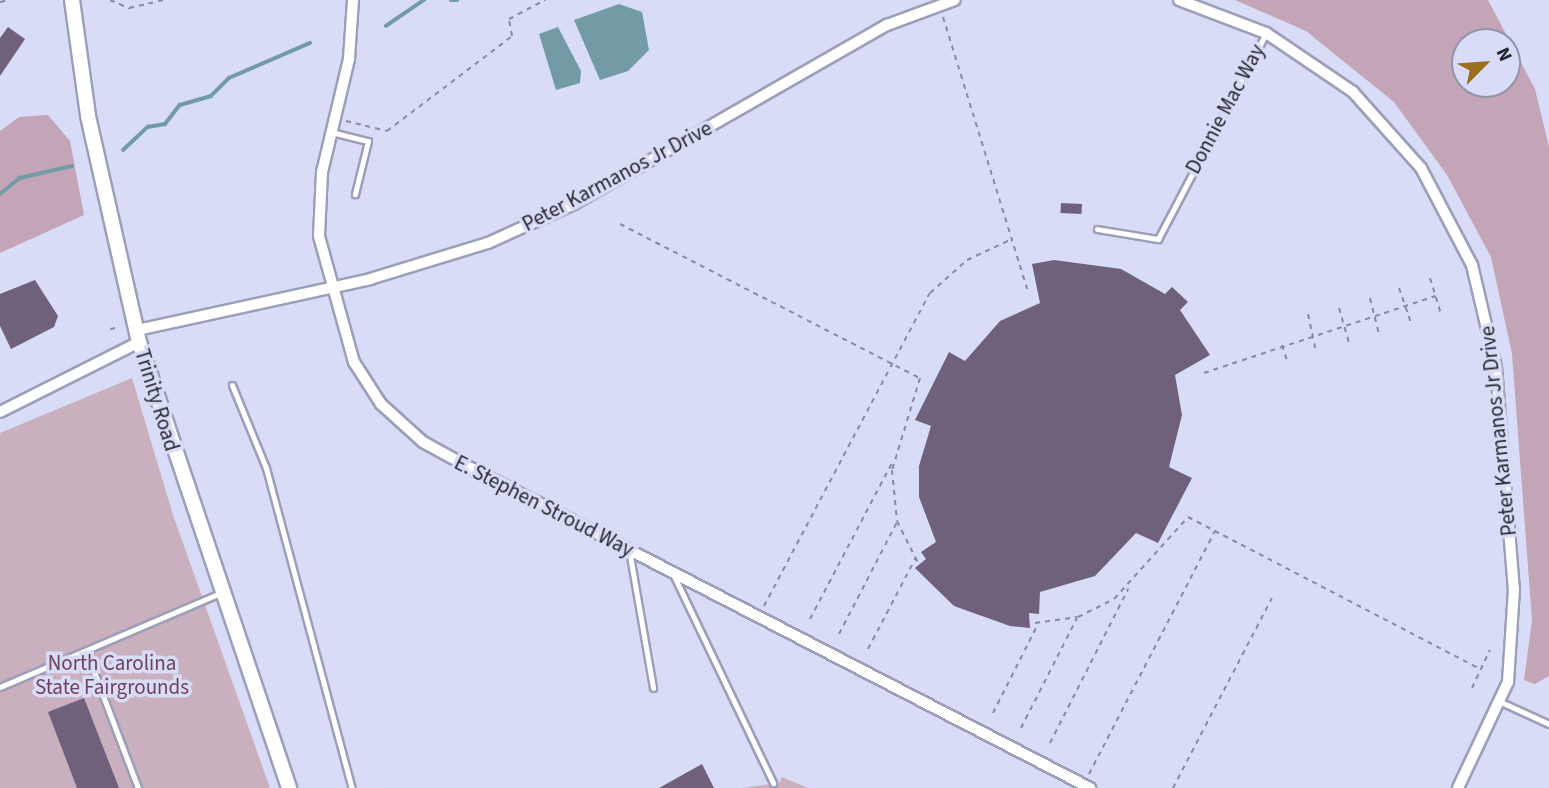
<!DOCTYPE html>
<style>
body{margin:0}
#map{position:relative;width:1549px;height:788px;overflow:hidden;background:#d8dcf6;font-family:"Source Sans 3",sans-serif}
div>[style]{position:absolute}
.green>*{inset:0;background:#caafbe}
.forest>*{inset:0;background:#c4a4b7}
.water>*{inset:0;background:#739ba5}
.stream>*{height:3.5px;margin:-1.75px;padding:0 1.75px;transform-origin:1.75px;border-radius:1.75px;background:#739ba5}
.building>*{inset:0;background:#6f607b;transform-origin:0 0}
.path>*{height:2px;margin-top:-1px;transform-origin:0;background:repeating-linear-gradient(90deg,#888b9e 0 5px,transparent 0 10px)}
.roads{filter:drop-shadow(2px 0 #9b9fb7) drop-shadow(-2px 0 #9b9fb7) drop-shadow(0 2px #9b9fb7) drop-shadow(0 -2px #9b9fb7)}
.lane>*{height:5px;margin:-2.5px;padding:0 2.5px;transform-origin:2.5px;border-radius:2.5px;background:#fff}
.street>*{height:10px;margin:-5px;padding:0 5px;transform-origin:5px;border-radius:5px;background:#fff}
.secondary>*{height:14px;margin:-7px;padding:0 7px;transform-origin:7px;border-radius:7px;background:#fff}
span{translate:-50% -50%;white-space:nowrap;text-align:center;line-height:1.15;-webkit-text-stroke:7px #d8dcf6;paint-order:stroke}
.street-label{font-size:21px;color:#252730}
.park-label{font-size:21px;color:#6f415e}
.north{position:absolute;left:1451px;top:28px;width:70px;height:70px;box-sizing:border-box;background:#d8dcf6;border:2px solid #9094a7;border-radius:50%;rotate:65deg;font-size:19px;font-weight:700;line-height:28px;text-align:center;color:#252730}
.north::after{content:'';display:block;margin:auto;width:24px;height:32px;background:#9b6f1e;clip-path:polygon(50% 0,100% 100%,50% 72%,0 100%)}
</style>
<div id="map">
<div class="green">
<i style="clip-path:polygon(132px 378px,173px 515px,270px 788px,0 788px,0 433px)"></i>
<i style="clip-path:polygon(782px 777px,808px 788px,742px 788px,779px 783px)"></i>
</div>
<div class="forest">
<i style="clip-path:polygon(evenodd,1235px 0,1488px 0,1535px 89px,1549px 147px,1549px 676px,1535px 684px,1524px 680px,1532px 620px,1512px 354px,1491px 257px,1447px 175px,1394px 102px,1306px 31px,1235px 0,1507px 42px,1507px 84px,1465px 84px,1465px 42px,1507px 42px)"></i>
<i style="clip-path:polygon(48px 115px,70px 141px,84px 215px,0 253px,0 131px,19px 117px)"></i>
</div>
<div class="water">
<i style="clip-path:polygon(619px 4px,642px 12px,649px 50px,628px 71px,600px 80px,574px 20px)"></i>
<i style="clip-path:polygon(558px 27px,581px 71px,580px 83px,556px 90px,539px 34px)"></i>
</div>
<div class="stream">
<i style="left:451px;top:0;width:6px"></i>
<i style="left:386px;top:26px;width:46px;rotate:-34.4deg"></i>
<i style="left:123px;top:150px;width:34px;rotate:-43deg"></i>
<i style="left:148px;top:127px;width:17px;rotate:-10deg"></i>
<i style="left:165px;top:124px;width:24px;rotate:-52deg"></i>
<i style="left:180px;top:105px;width:32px;rotate:-16deg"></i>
<i style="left:211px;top:96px;width:25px;rotate:-45deg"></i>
<i style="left:229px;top:78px;width:88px;rotate:-23.4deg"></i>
<i style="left:0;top:194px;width:26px;rotate:-39deg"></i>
<i style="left:20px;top:178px;width:53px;rotate:-13deg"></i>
</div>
<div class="building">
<i style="clip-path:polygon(8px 27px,25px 39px,0 76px,0 38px)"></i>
<i style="left:1061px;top:203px;width:21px;height:10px;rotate:3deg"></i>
<i style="clip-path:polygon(1054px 260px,1121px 269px,1165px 294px,1172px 287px,1188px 302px,1180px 310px,1210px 355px,1175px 375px,1182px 415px,1169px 467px,1192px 478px,1158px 543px,1136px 533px,1095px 576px,1040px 592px,1039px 614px,1029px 613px,1030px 628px,1010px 626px,954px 606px,915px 568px,926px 559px,921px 552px,936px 542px,919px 497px,919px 466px,931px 426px,915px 420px,949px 352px,965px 361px,1000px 321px,1040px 303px,1032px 264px)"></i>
<i style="clip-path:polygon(35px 280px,58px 316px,54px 327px,11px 349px,0 326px,0 294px)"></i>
<i style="clip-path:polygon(84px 698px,119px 788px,77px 788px,48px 712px)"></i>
<i style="clip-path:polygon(702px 764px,714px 788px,659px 788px)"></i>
</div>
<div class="path">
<i style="left:110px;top:0;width:21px;rotate:23deg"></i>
<i style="left:129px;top:8px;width:35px;rotate:-13deg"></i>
<i style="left:0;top:2px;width:9px;rotate:-13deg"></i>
<i style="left:943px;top:17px;width:290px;rotate:72.8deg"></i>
<i style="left:346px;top:121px;width:42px;rotate:13.7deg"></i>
<i style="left:387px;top:131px;width:157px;rotate:-37.2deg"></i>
<i style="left:512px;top:36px;width:17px;rotate:-100deg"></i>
<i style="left:509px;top:19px;width:41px;rotate:-27.8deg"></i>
<i style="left:620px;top:224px;width:337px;rotate:27.2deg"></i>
<i style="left:920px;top:378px;width:96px;rotate:106.9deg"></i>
<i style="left:892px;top:470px;width:51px;rotate:84.4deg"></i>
<i style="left:897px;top:521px;width:47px;rotate:63.4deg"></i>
<i style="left:1430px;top:278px;width:38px;rotate:73deg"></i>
<i style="left:1399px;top:288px;width:37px;rotate:71deg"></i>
<i style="left:1370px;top:298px;width:36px;rotate:76deg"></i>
<i style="left:1339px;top:308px;width:36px;rotate:74deg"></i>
<i style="left:1308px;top:314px;width:40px;rotate:78deg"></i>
<i style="left:110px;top:329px;width:6px;rotate:-9deg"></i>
<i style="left:1282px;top:345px;width:19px;rotate:72deg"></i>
<i style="left:1204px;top:373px;width:244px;rotate:-18.4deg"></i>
<i style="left:764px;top:606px;width:354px;rotate:-62.1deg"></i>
<i style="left:930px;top:293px;width:50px;rotate:-41.7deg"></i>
<i style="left:967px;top:260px;width:50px;rotate:-25deg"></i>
<i style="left:810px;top:619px;width:176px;rotate:-62.3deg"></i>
<i style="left:1035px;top:623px;width:43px;rotate:-7.9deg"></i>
<i style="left:1078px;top:617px;width:40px;rotate:-26.6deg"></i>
<i style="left:1114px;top:599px;width:110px;rotate:-47.9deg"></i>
<i style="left:1188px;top:517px;width:329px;rotate:27.5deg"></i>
<i style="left:839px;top:634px;width:126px;rotate:-62.6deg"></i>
<i style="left:868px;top:649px;width:102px;rotate:-62.4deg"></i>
<i style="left:1472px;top:688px;width:42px;rotate:-64.7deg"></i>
<i style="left:993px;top:713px;width:100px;rotate:-63.2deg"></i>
<i style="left:1021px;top:728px;width:123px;rotate:-63deg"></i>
<i style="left:1050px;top:743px;width:173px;rotate:-63.1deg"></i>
<i style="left:1089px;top:774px;width:274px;rotate:-62.6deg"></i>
<i style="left:1173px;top:788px;width:214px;rotate:-62.5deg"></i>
</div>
<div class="roads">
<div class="lane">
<i style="left:331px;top:132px;width:38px;rotate:14deg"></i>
<i style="left:368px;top:141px;width:55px;rotate:103.8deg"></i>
<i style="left:1097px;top:229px;width:62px;rotate:9.3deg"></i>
<i style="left:1158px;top:239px;width:233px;rotate:-62.3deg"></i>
<i style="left:232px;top:385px;width:90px;rotate:67.7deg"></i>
<i style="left:266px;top:468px;width:331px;rotate:75deg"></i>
<i style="left:629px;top:550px;width:140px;rotate:80.1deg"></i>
<i style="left:673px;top:574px;width:232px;rotate:64.4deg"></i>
<i style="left:86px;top:651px;width:147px;rotate:69.2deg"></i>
<i style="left:0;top:687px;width:239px;rotate:-23.1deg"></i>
<i style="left:1501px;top:702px;width:53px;rotate:24.6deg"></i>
</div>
<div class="street">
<i style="left:353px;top:0;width:59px;rotate:93.9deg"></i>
<i style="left:349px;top:59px;width:116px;rotate:103.4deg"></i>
<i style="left:322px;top:172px;width:64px;rotate:92.7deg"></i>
<i style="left:319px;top:236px;width:131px;rotate:74.5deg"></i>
<i style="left:354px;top:362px;width:50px;rotate:57.3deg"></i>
<i style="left:381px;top:404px;width:57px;rotate:42.1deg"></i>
<i style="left:423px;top:442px;width:46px;rotate:28.8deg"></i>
<i style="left:463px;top:464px;width:706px;rotate:27.33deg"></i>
<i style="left:1179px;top:0;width:93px;rotate:20.8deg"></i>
<i style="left:1266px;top:33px;width:105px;rotate:34.1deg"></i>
<i style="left:1353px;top:92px;width:102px;rotate:48.2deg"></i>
<i style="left:1421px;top:168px;width:110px;rotate:62.3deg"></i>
<i style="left:1472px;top:265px;width:105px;rotate:76.8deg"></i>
<i style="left:1496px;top:367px;width:223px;rotate:85.4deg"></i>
<i style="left:1514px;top:589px;width:93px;rotate:93.7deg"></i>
<i style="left:1508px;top:682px;width:117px;rotate:115.3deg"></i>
<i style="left:137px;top:330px;width:239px;rotate:-12.3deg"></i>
<i style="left:370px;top:279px;width:123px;rotate:-17deg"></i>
<i style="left:488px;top:243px;width:94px;rotate:-24.4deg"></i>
<i style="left:574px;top:204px;width:361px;rotate:-29.8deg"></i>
<i style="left:887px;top:25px;width:72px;rotate:-20.2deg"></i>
<i style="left:0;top:412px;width:156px;rotate:-26.7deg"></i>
</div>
<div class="secondary">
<i style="left:72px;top:0;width:117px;rotate:82.1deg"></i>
<i style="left:88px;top:116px;width:232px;rotate:77.3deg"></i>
<i style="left:139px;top:342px;width:471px;rotate:71.4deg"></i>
</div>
</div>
<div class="street-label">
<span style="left:1225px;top:109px;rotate:-62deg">Donnie Mac Way</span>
<span style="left:617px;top:176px;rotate:-28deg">Peter Karmanos Jr Drive</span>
<span style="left:157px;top:400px;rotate:73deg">Trinity Road</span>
<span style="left:1498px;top:431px;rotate:-96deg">Peter Karmanos Jr Drive</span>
<span style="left:544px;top:506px;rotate:27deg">E. Stephen Stroud Way</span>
</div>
<div class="park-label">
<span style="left:112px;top:675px">North Carolina<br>State Fairgrounds</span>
</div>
<div class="north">N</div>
</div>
